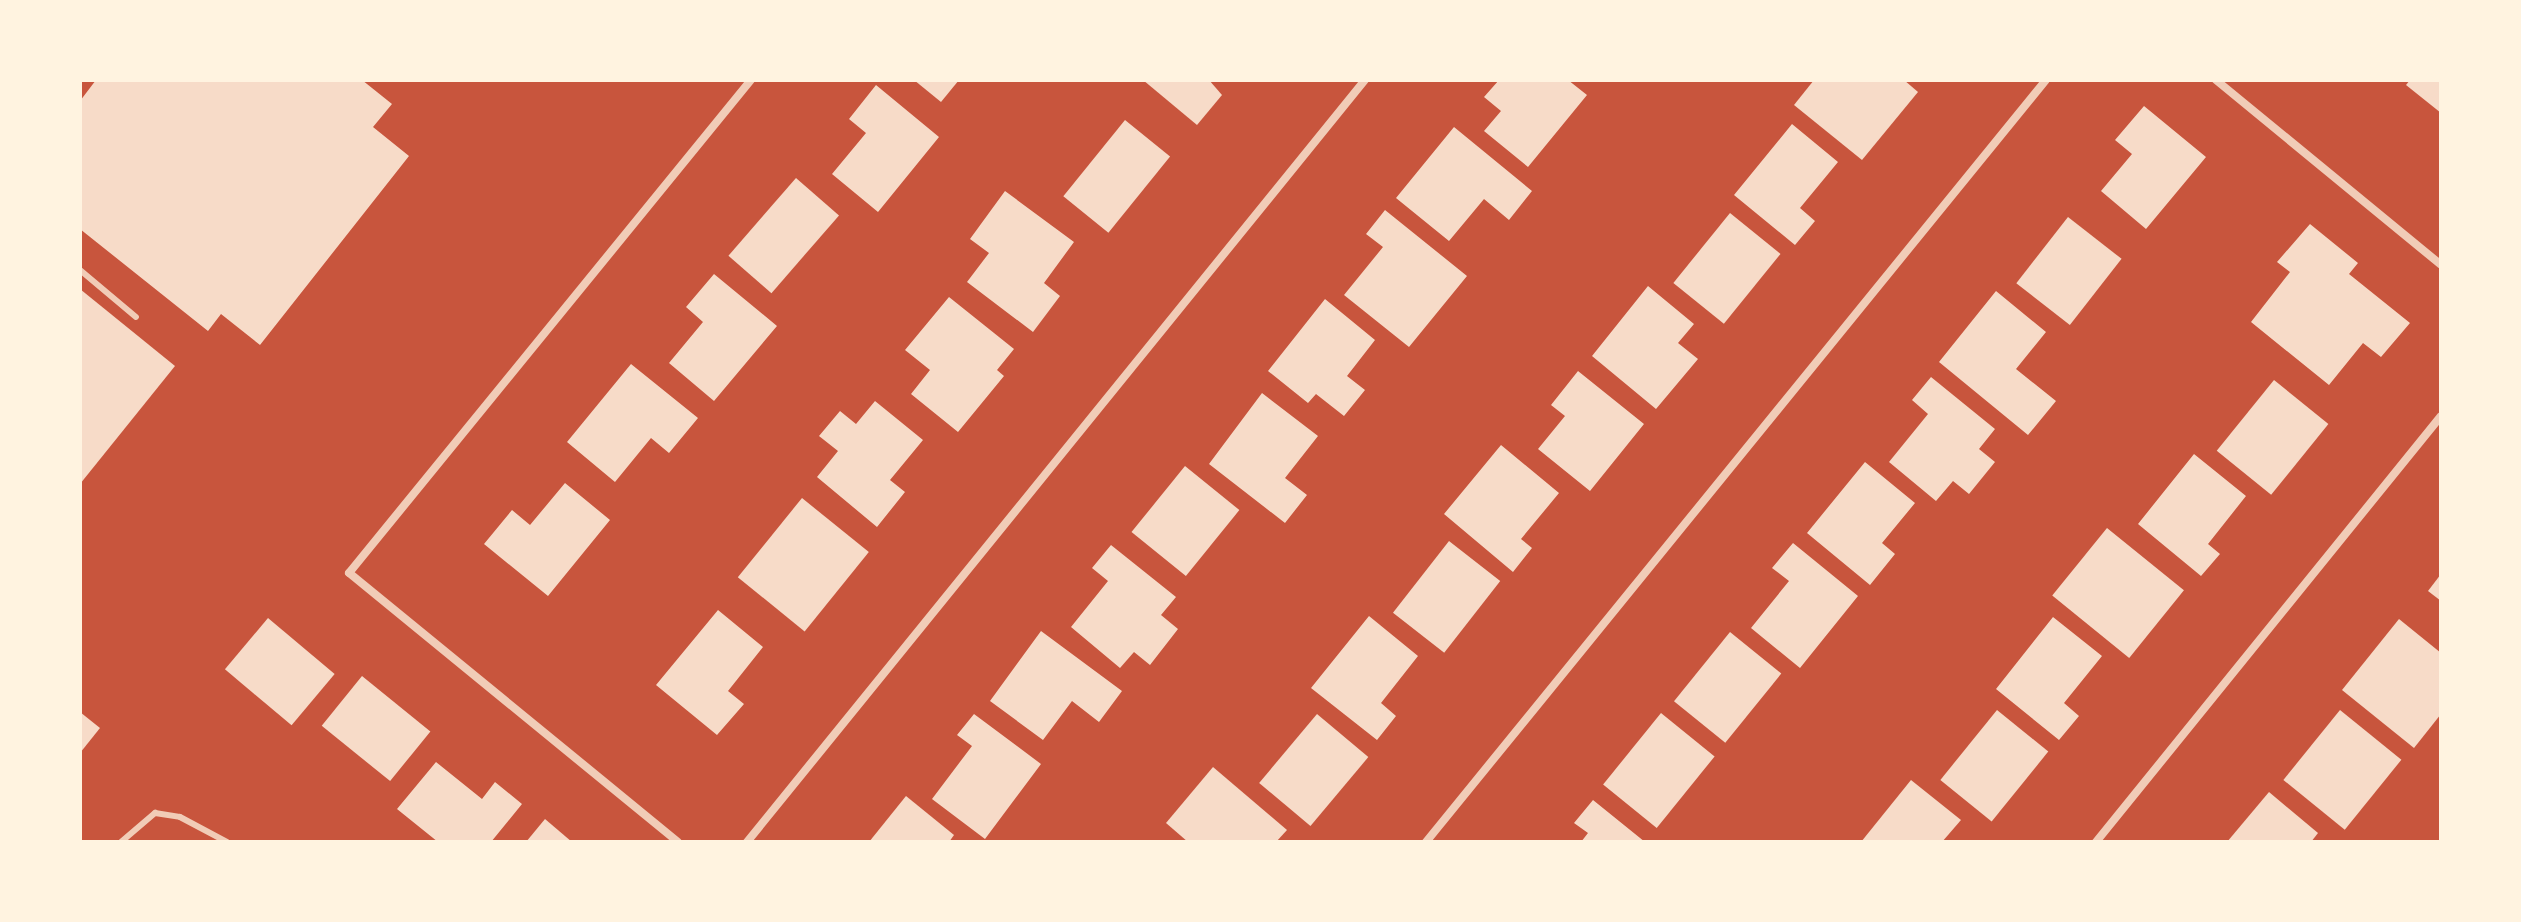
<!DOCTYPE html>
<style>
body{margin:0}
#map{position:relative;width:2521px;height:922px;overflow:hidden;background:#c8553d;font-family:Figtree,sans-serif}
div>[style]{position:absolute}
.building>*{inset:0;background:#f7dbc8;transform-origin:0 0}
.service>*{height:6px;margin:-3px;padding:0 3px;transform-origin:3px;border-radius:3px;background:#f1ccb7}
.minor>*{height:8px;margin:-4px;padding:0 4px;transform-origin:4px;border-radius:4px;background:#f1ccb7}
span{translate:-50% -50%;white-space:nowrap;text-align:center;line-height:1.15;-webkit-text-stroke:8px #fff3e0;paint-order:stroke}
.frame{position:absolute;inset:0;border:82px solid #fff3e0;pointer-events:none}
</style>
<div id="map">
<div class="building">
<i style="clip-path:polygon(96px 80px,362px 80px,392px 104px,373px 127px,409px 156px,260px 345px,221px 314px,208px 331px,80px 229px,80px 101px)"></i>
<i style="clip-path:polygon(914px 80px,959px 80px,941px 102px)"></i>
<i style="clip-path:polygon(1143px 80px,1209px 80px,1222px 95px,1197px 125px)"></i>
<i style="clip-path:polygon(1499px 80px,1568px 80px,1587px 95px,1528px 167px,1484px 131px,1501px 111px,1484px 97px)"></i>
<i style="clip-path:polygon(1814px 80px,1904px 80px,1918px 92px,1862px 160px,1794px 105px)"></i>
<i style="clip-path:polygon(2410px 80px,2441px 80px,2441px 113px,2406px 85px)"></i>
<i style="clip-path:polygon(876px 85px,939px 137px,878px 212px,832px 174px,866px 133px,849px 119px)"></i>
<i style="clip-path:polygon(2144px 106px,2206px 157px,2146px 229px,2101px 191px,2132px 154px,2115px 140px)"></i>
<i style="left:1125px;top:120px;width:58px;height:98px;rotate:39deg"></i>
<i style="clip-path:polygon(1792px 124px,1838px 162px,1800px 208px,1815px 221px,1795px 245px,1734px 195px)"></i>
<i style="clip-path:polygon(1454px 127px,1532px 191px,1509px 220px,1484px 199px,1449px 241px,1396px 198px)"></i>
<i style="left:796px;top:178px;width:57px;height:103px;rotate:41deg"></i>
<i style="clip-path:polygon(1005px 191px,1074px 242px,1044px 283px,1060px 296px,1033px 332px,967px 282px,989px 253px,970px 239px)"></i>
<i style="clip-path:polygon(1385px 210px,1467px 276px,1409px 347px,1344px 295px,1383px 247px,1366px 234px)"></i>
<i style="left:1730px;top:213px;width:65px;height:90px;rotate:39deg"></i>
<i style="left:2068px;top:217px;width:68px;height:84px;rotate:38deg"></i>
<i style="clip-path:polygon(2310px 224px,2358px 263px,2349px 274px,2410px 323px,2381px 357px,2363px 343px,2329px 385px,2251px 322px,2290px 272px,2277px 262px)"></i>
<i style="clip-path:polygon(714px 274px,777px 326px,714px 401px,669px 363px,703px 322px,686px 307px)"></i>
<i style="clip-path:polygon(1648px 286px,1694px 324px,1678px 343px,1698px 359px,1656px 409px,1592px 356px)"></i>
<i style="clip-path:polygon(80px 289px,175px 366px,80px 484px)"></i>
<i style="clip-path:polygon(1996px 291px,2046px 332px,2016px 369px,2056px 401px,2028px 435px,1939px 362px)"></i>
<i style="clip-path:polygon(949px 297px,1014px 349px,997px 370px,1004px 376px,958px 432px,911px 394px,930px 370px,905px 350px)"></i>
<i style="clip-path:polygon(1325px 299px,1375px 340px,1347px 376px,1365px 390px,1344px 416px,1316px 394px,1308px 403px,1268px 371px)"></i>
<i style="clip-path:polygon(631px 364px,698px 418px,669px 453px,651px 438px,615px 482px,567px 442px)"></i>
<i style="clip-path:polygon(1578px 371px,1644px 424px,1590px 491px,1538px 449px,1565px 416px,1551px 405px)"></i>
<i style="clip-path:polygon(1931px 377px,1995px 429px,1979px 449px,1995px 462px,1969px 494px,1953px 481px,1936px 501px,1889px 462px,1928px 414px,1912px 400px)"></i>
<i style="left:2274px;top:380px;width:70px;height:91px;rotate:39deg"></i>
<i style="clip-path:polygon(1262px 393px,1318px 436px,1285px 478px,1307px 495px,1285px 523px,1209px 464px)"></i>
<i style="clip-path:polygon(875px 401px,923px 440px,890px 480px,905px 492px,877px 527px,817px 477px,838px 451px,819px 436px,840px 411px,856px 424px)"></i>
<i style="clip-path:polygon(1501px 445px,1559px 493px,1521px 539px,1532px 548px,1513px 572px,1444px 514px)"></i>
<i style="clip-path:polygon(2194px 454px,2246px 496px,2208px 544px,2220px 554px,2201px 576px,2138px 524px)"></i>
<i style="clip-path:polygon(1865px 462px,1915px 503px,1882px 543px,1895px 554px,1870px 585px,1807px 533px)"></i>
<i style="left:1185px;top:466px;width:70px;height:85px;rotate:39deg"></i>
<i style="clip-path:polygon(565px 483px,610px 520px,548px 596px,484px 544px,512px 510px,530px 525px)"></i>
<i style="left:802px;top:498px;width:86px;height:102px;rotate:39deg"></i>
<i style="left:2107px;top:528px;width:99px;height:87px;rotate:39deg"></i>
<i style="left:1449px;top:541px;width:65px;height:91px;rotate:38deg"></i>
<i style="clip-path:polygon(1793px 543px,1858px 596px,1800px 668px,1751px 628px,1789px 581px,1772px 568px)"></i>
<i style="clip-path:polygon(1111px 545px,1176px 597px,1161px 615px,1178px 629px,1150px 665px,1134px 652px,1120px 668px,1071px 627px,1108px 581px,1092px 568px)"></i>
<i style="clip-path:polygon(2441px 574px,2441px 601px,2428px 591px)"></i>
<i style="clip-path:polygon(718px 610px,763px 647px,728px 691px,744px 704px,717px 735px,656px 685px)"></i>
<i style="clip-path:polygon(1369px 616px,1418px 656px,1381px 703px,1396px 716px,1377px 740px,1311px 688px)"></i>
<i style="clip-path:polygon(2053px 617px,2102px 656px,2064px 703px,2079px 716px,2059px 740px,1996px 689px)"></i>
<i style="left:268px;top:618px;width:87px;height:67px;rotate:40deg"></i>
<i style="clip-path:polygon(2399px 619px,2441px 653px,2441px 714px,2414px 748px,2342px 690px)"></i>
<i style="clip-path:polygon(1041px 631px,1122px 691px,1099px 722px,1072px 701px,1043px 740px,990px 701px)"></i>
<i style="left:1730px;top:632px;width:66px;height:89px;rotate:39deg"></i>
<i style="left:362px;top:676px;width:88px;height:64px;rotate:39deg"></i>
<i style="left:1997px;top:710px;width:66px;height:90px;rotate:39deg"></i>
<i style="left:2340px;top:710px;width:79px;height:90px;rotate:39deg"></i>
<i style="clip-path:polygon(80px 712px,100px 728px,80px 753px)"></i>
<i style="left:1661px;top:713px;width:69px;height:92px;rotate:39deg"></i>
<i style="clip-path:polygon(974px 714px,1041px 764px,985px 839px,932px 799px,972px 746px,957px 735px)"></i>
<i style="left:1317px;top:714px;width:67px;height:90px;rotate:40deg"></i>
<i style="clip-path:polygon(436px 762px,482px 799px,495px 782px,522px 804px,491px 842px,438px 842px,397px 809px)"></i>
<i style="clip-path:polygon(1213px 767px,1287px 830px,1276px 842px,1188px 842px,1166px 823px)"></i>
<i style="clip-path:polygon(1911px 780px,1961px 820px,1942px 842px,1861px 842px)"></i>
<i style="clip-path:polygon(2269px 792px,2318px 833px,2311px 842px,2227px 842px)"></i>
<i style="clip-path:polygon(906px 796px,954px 835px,949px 842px,869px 842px)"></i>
<i style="clip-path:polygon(1593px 800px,1645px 842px,1581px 842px,1588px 833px,1574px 823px)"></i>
<i style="clip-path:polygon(545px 819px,572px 842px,526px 842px)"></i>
</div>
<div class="service">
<i style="left:80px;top:270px;width:73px;rotate:40deg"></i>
<i style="left:121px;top:842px;width:45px;rotate:-40.5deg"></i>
<i style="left:155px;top:813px;width:25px;rotate:9deg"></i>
<i style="left:180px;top:817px;width:53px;rotate:28deg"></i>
</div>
<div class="minor">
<i style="left:2216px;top:80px;width:291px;rotate:39.4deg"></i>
<i style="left:678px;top:842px;width:425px;rotate:-140.7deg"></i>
<i style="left:349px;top:573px;width:636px;rotate:-50.81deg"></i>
<i style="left:747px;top:842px;width:981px;rotate:-50.96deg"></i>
<i style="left:1426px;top:842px;width:982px;rotate:-50.87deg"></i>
<i style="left:2096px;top:842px;width:548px;rotate:-51deg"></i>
</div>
<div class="frame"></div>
</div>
